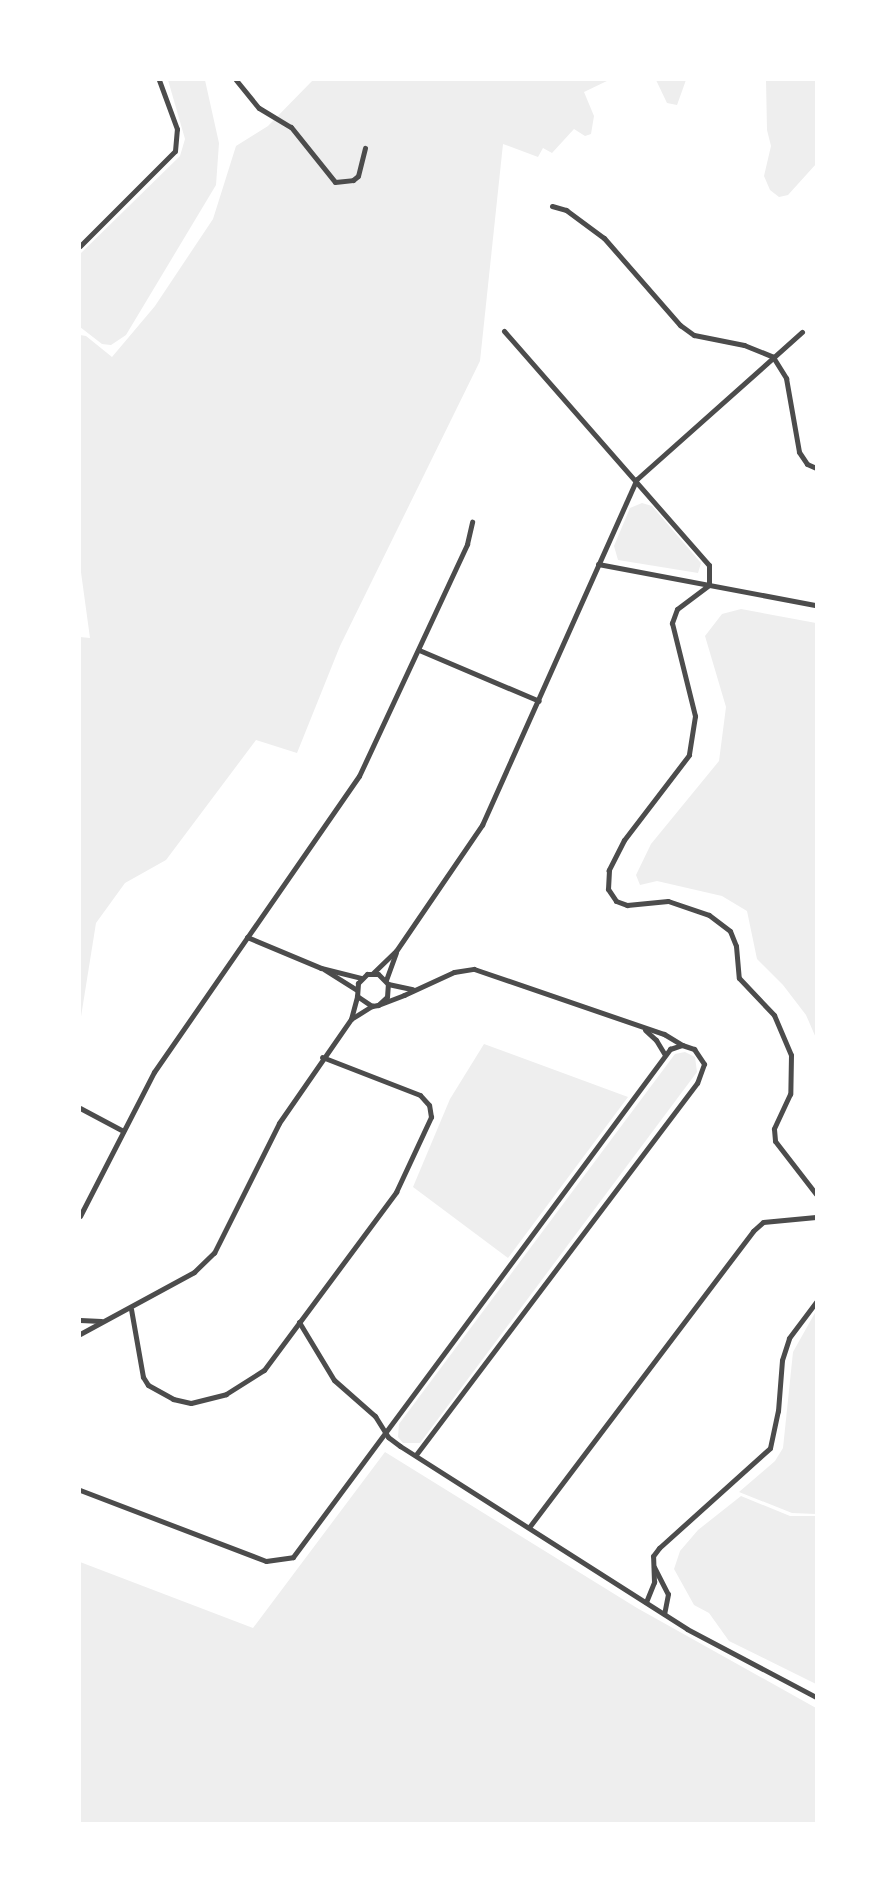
<!DOCTYPE html>
<style>
body{margin:0}
#map{position:relative;width:896px;height:1903px;overflow:hidden;background:#fff;font-family:"DejaVu Sans",sans-serif}
div>[style]{position:absolute}
.green>*{inset:0;background:#eee}
.minor>*{height:5px;margin:-2.5px;padding:0 2.5px;transform-origin:2.5px;border-radius:2.5px;background:#4c4c4c}
span{translate:-50% -50%;white-space:nowrap;text-align:center;line-height:1.15;-webkit-text-stroke:4.5px #fff;paint-order:stroke}
.frame{position:absolute;inset:0;border:81px solid #fff;pointer-events:none}
</style>
<div id="map">
<div class="green">
<i style="clip-path:polygon(168px 80px,205px 80px,219px 143px,216px 185px,126px 335px,111px 345px,102px 344px,80px 327px,80px 254px,180px 156px,185px 139px)"></i>
<i style="clip-path:polygon(313px 80px,609px 80px,584px 92px,594px 116px,591px 134px,585px 136px,574px 129px,552px 153px,543px 148px,538px 157px,503px 144px,480px 361px,340px 646px,297px 753px,256px 740px,166px 860px,125px 883px,96px 923px,80px 1023px,80px 637px,90px 638px,80px 565px,80px 335px,86px 336px,112px 357px,155px 306px,213px 219px,236px 146px,268px 126px)"></i>
<i style="clip-path:polygon(656px 80px,686px 80px,677px 105px,667px 103px)"></i>
<i style="clip-path:polygon(766px 80px,816px 80px,816px 164px,788px 195px,779px 197px,770px 190px,764px 176px,771px 146px,767px 130px)"></i>
<i style="clip-path:polygon(642px 503px,652px 506px,701px 563px,698px 573px,618px 560px,614px 546px,630px 508px)"></i>
<i style="clip-path:polygon(741px 609px,816px 623px,816px 1038px,806px 1015px,783px 985px,757px 959px,747px 911px,722px 896px,657px 881px,640px 885px,636px 875px,651px 844px,719px 761px,726px 707px,705px 636px,722px 614px)"></i>
<i style="clip-path:polygon(484px 1044px,628px 1097px,508px 1258px,413px 1187px,450px 1099px)"></i>
<i style="clip-path:polygon(685px 1052px,695px 1057px,697px 1072px,420px 1443px,403px 1443px,398px 1437px,399px 1424px,675px 1054px)"></i>
<i style="clip-path:polygon(816px 1311px,816px 1514px,792px 1513px,739px 1492px,775px 1461px,783px 1448px,793px 1352px)"></i>
<i style="clip-path:polygon(385px 1452px,637px 1608px,816px 1708px,816px 1823px,80px 1823px,80px 1562px,253px 1628px)"></i>
<i style="clip-path:polygon(741px 1496px,790px 1516px,816px 1516px,816px 1684px,729px 1641px,709px 1613px,694px 1605px,674px 1569px,680px 1551px,698px 1530px)"></i>
</div>
<div class="minor">
<i style="left:236px;top:80px;width:36px;rotate:51deg"></i>
<i style="left:259px;top:108px;width:37px;rotate:31deg"></i>
<i style="left:291px;top:127px;width:70px;rotate:51.3deg"></i>
<i style="left:335px;top:182px;width:18px;rotate:-6deg"></i>
<i style="left:353px;top:180px;width:6px;rotate:-39deg"></i>
<i style="left:358px;top:176px;width:29px;rotate:-76deg"></i>
<i style="left:552px;top:206px;width:15px;rotate:16deg"></i>
<i style="left:566px;top:210px;width:47px;rotate:36.4deg"></i>
<i style="left:604px;top:238px;width:116px;rotate:48.9deg"></i>
<i style="left:680px;top:325px;width:17px;rotate:36deg"></i>
<i style="left:694px;top:335px;width:51px;rotate:11.3deg"></i>
<i style="left:744px;top:345px;width:31px;rotate:22deg"></i>
<i style="left:773px;top:357px;width:25px;rotate:58deg"></i>
<i style="left:786px;top:378px;width:75px;rotate:80deg"></i>
<i style="left:799px;top:452px;width:14px;rotate:56deg"></i>
<i style="left:807px;top:464px;width:10px;rotate:24deg"></i>
<i style="left:80px;top:246px;width:134px;rotate:-45deg"></i>
<i style="left:175px;top:151px;width:22px;rotate:-85deg"></i>
<i style="left:177px;top:129px;width:52px;rotate:-110.2deg"></i>
<i style="left:504px;top:331px;width:311px;rotate:48.8deg"></i>
<i style="left:709px;top:565px;width:20px;rotate:90deg"></i>
<i style="left:709px;top:585px;width:40px;rotate:143deg"></i>
<i style="left:677px;top:609px;width:15px;rotate:110deg"></i>
<i style="left:672px;top:623px;width:96px;rotate:76.1deg"></i>
<i style="left:695px;top:716px;width:39px;rotate:99deg"></i>
<i style="left:689px;top:755px;width:107px;rotate:127.4deg"></i>
<i style="left:624px;top:840px;width:34px;rotate:117deg"></i>
<i style="left:609px;top:870px;width:19px;rotate:93deg"></i>
<i style="left:608px;top:889px;width:14px;rotate:56deg"></i>
<i style="left:616px;top:901px;width:12px;rotate:20deg"></i>
<i style="left:627px;top:905px;width:41px;rotate:-5.6deg"></i>
<i style="left:668px;top:901px;width:43px;rotate:18.9deg"></i>
<i style="left:709px;top:915px;width:26px;rotate:37deg"></i>
<i style="left:730px;top:931px;width:16px;rotate:68deg"></i>
<i style="left:736px;top:946px;width:32px;rotate:85deg"></i>
<i style="left:739px;top:978px;width:51px;rotate:46.6deg"></i>
<i style="left:774px;top:1015px;width:43px;rotate:67deg"></i>
<i style="left:791px;top:1055px;width:39px;rotate:91deg"></i>
<i style="left:790px;top:1094px;width:38px;rotate:115deg"></i>
<i style="left:774px;top:1129px;width:12px;rotate:85deg"></i>
<i style="left:775px;top:1141px;width:67px;rotate:52.3deg"></i>
<i style="left:598px;top:564px;width:222px;rotate:10.7deg"></i>
<i style="left:419px;top:650px;width:130px;rotate:23deg"></i>
<i style="left:247px;top:937px;width:80px;rotate:22.7deg"></i>
<i style="left:321px;top:968px;width:41px;rotate:14deg"></i>
<i style="left:325px;top:970px;width:36px;rotate:32deg"></i>
<i style="left:373px;top:973px;width:32px;rotate:-44deg"></i>
<i style="left:396px;top:951px;width:153px;rotate:-55.7deg"></i>
<i style="left:482px;top:825px;width:379px;rotate:-65.9deg"></i>
<i style="left:637px;top:479px;width:221px;rotate:-41.7deg"></i>
<i style="left:386px;top:980px;width:29px;rotate:-70deg"></i>
<i style="left:388px;top:984px;width:25px;rotate:12deg"></i>
<i style="left:378px;top:1005px;width:12px;rotate:-42deg"></i>
<i style="left:387px;top:997px;width:13px;rotate:-86deg"></i>
<i style="left:388px;top:984px;width:14px;rotate:-135deg"></i>
<i style="left:378px;top:974px;width:11px;rotate:180deg"></i>
<i style="left:367px;top:974px;width:13px;rotate:135deg"></i>
<i style="left:358px;top:983px;width:13px;rotate:94deg"></i>
<i style="left:357px;top:996px;width:18px;rotate:34deg"></i>
<i style="left:372px;top:1006px;width:6px;rotate:-9deg"></i>
<i style="left:378px;top:1005px;width:28px;rotate:-21deg"></i>
<i style="left:404px;top:995px;width:55px;rotate:-24.7deg"></i>
<i style="left:454px;top:972px;width:20px;rotate:-9deg"></i>
<i style="left:474px;top:969px;width:201px;rotate:18.9deg"></i>
<i style="left:664px;top:1034px;width:21px;rotate:31deg"></i>
<i style="left:351px;top:1019px;width:25px;rotate:-32deg"></i>
<i style="left:645px;top:1030px;width:15px;rotate:42deg"></i>
<i style="left:656px;top:1040px;width:17px;rotate:59deg"></i>
<i style="left:80px;top:1108px;width:49px;rotate:28.1deg"></i>
<i style="left:80px;top:1216px;width:162px;rotate:-62.8deg"></i>
<i style="left:154px;top:1072px;width:360px;rotate:-55.3deg"></i>
<i style="left:359px;top:776px;width:256px;rotate:-65deg"></i>
<i style="left:467px;top:544px;width:23px;rotate:-77deg"></i>
<i style="left:131px;top:1309px;width:69px;rotate:80deg"></i>
<i style="left:143px;top:1377px;width:9px;rotate:58deg"></i>
<i style="left:148px;top:1385px;width:29px;rotate:29deg"></i>
<i style="left:173px;top:1399px;width:18px;rotate:13deg"></i>
<i style="left:191px;top:1403px;width:36px;rotate:-14deg"></i>
<i style="left:226px;top:1394px;width:45px;rotate:-32.3deg"></i>
<i style="left:264px;top:1370px;width:222px;rotate:-53.4deg"></i>
<i style="left:396px;top:1192px;width:83px;rotate:-65deg"></i>
<i style="left:431px;top:1117px;width:12px;rotate:-99deg"></i>
<i style="left:429px;top:1105px;width:13px;rotate:-132deg"></i>
<i style="left:420px;top:1095px;width:105px;rotate:-158.8deg"></i>
<i style="left:80px;top:1320px;width:21px;rotate:3deg"></i>
<i style="left:299px;top:1322px;width:68px;rotate:58.9deg"></i>
<i style="left:334px;top:1380px;width:55px;rotate:41.3deg"></i>
<i style="left:375px;top:1416px;width:25px;rotate:58deg"></i>
<i style="left:388px;top:1437px;width:15px;rotate:37deg"></i>
<i style="left:400px;top:1446px;width:340px;rotate:32.5deg"></i>
<i style="left:687px;top:1629px;width:146px;rotate:27.8deg"></i>
<i style="left:80px;top:1334px;width:130px;rotate:-28.5deg"></i>
<i style="left:194px;top:1272px;width:28px;rotate:-44deg"></i>
<i style="left:214px;top:1253px;width:145px;rotate:-63.4deg"></i>
<i style="left:279px;top:1123px;width:126px;rotate:-55.3deg"></i>
<i style="left:351px;top:1019px;width:24px;rotate:-75deg"></i>
<i style="left:80px;top:1490px;width:199px;rotate:20.9deg"></i>
<i style="left:266px;top:1561px;width:27px;rotate:-8deg"></i>
<i style="left:293px;top:1557px;width:633px;rotate:-53.42deg"></i>
<i style="left:670px;top:1049px;width:13px;rotate:-18deg"></i>
<i style="left:682px;top:1045px;width:13px;rotate:18deg"></i>
<i style="left:694px;top:1049px;width:18px;rotate:56deg"></i>
<i style="left:704px;top:1064px;width:20px;rotate:110deg"></i>
<i style="left:697px;top:1083px;width:466px;rotate:127.1deg"></i>
<i style="left:530px;top:1526px;width:370px;rotate:-52.9deg"></i>
<i style="left:753px;top:1231px;width:13px;rotate:-42deg"></i>
<i style="left:763px;top:1222px;width:53px;rotate:-5.4deg"></i>
<i style="left:654px;top:1567px;width:30px;rotate:63deg"></i>
<i style="left:668px;top:1594px;width:20px;rotate:101deg"></i>
<i style="left:646px;top:1602px;width:22px;rotate:-68deg"></i>
<i style="left:654px;top:1582px;width:26px;rotate:-92deg"></i>
<i style="left:653px;top:1556px;width:10px;rotate:-53deg"></i>
<i style="left:659px;top:1548px;width:149px;rotate:-42deg"></i>
<i style="left:770px;top:1448px;width:38px;rotate:-78deg"></i>
<i style="left:778px;top:1411px;width:51px;rotate:-85.5deg"></i>
<i style="left:782px;top:1360px;width:23px;rotate:-72deg"></i>
<i style="left:789px;top:1338px;width:45px;rotate:-53.1deg"></i>
</div>
<div class="frame"></div>
</div>
